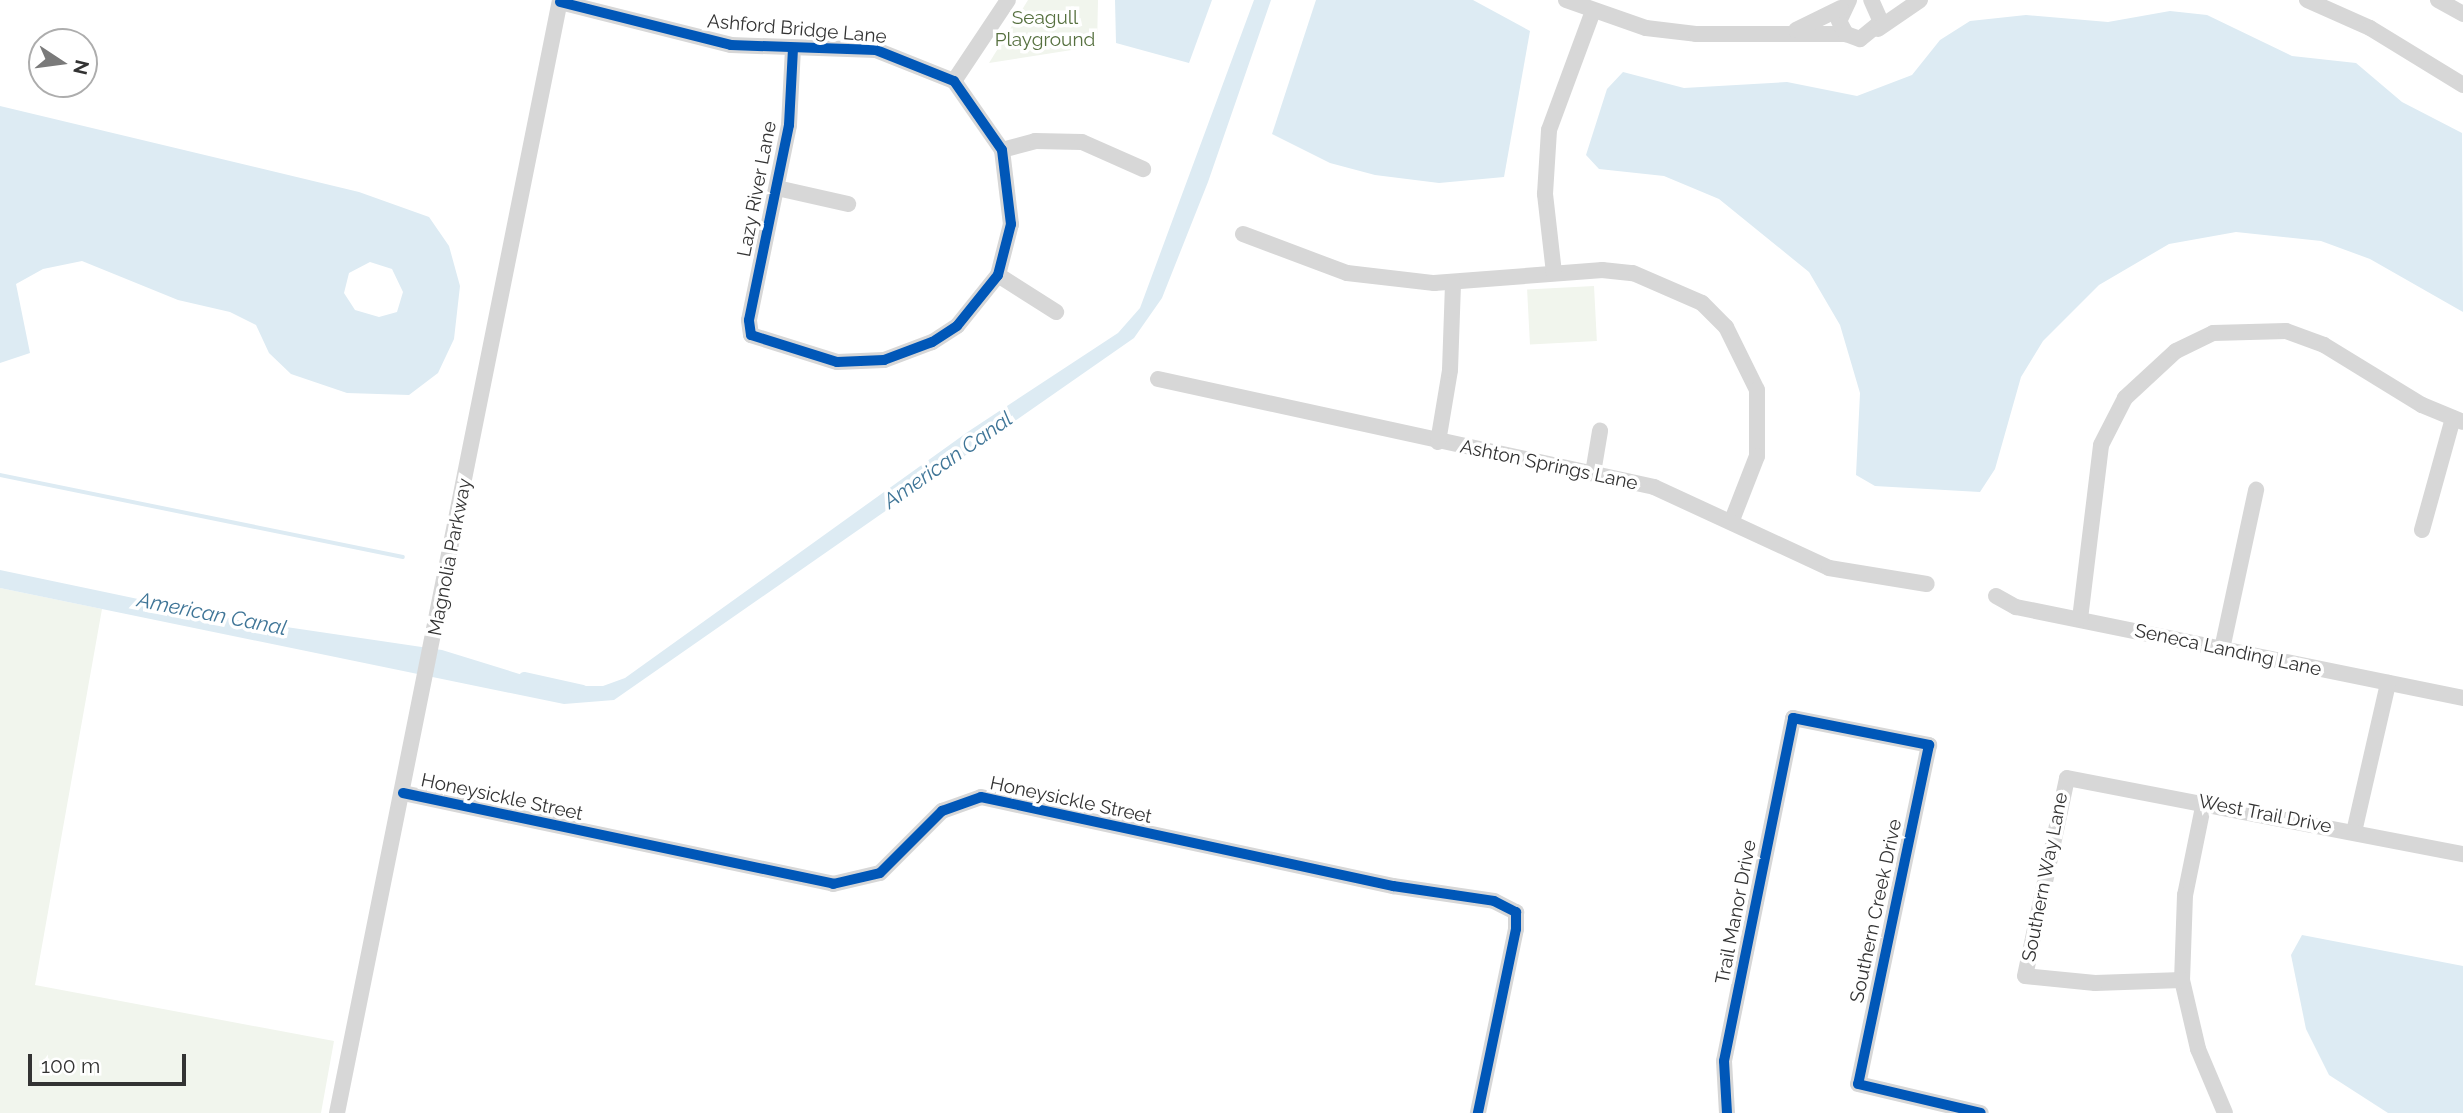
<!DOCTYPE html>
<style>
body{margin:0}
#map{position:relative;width:2463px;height:1113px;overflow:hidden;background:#fff;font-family:Raleway,sans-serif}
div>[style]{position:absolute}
.green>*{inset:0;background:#f1f5ed;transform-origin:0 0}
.water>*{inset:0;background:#ddebf3}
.stream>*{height:3.5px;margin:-1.75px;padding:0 1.75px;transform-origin:1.75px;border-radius:1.75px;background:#ddebf3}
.canal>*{height:10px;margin:-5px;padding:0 5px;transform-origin:5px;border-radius:5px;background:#ddebf3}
.minor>*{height:16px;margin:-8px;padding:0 8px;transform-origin:8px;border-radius:8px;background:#d7d7d7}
.cycleway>*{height:10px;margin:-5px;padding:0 5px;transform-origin:5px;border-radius:5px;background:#0057b8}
span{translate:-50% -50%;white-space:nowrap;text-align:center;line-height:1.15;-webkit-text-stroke:7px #fff;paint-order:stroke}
.park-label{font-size:19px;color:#56703f}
.street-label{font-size:19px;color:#333}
.water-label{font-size:21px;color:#3f7597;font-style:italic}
.north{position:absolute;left:28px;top:28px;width:70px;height:70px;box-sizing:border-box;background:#fff;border:2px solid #adadad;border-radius:50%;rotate:103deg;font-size:19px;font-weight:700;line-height:28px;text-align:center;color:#333}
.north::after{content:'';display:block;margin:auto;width:24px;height:32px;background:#7a7a7a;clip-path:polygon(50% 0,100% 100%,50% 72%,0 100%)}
.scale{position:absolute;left:28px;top:1054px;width:158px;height:32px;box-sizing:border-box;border:4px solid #333;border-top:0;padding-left:9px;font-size:21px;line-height:24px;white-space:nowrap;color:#333;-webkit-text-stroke:5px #fff;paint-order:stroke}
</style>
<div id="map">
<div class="green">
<i style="clip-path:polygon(1028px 0,1098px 0,1097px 46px,989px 63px)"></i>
<i style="left:1594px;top:286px;width:55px;height:67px;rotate:87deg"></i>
<i style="clip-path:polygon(0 588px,102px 609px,35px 985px,334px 1041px,321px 1113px,0 1113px)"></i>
</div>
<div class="water">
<i style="clip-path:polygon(1115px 0,1212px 0,1189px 63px,1116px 43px)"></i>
<i style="clip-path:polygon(1254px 0,1271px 0,1208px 182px,1162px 298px,1134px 338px,614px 700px,564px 704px,0 588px,0 570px,238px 620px,442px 650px,558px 686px,603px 686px,625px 678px,969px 431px,1118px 333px,1140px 308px)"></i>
<i style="clip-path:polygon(1316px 0,1473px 0,1530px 31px,1504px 177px,1439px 183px,1375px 175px,1330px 163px,1272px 134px)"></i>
<i style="clip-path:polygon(2170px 11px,2207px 15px,2292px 56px,2356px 63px,2402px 102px,2462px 133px,2463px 312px,2370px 259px,2321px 241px,2236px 232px,2169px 244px,2099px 285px,2043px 341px,2021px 377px,1995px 469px,1980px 492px,1875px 486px,1856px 475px,1860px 393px,1840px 325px,1809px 272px,1719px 199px,1664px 176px,1599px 169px,1586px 155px,1607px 89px,1623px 72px,1684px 88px,1787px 82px,1857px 96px,1912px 75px,1940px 40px,1970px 21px,2026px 15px,2108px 22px)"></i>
<i style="clip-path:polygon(evenodd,0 106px,359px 192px,429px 217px,449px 246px,460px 286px,454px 339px,438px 373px,409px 395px,347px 393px,291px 374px,269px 353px,256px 325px,230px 312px,178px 300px,82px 261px,43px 269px,16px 284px,30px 353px,0 363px,0 106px,370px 262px,392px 269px,403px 292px,397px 312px,379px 317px,355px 310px,344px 293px,349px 273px,370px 262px)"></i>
<i style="clip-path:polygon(2302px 935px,2463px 966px,2463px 1113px,2388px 1113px,2329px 1075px,2306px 1029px,2291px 955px)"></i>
</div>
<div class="stream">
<i style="left:0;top:475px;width:411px;rotate:11.5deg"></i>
</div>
<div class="canal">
<i style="left:524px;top:677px;width:60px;rotate:12.4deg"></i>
</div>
<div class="minor">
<i style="left:1566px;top:0;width:85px;rotate:19.3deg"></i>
<i style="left:1646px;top:28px;width:50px;rotate:6.8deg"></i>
<i style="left:1696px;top:34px;width:150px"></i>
<i style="left:1849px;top:0;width:23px;rotate:115deg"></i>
<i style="left:1839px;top:21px;width:15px;rotate:62deg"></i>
<i style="left:1846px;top:34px;width:15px;rotate:20deg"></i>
<i style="left:1860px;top:39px;width:27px;rotate:-39deg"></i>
<i style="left:1881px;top:22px;width:24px;rotate:-114deg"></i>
<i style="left:2307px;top:0;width:69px;rotate:24deg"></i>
<i style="left:2370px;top:28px;width:109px;rotate:31.5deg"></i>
<i style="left:2438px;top:0;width:29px;rotate:29deg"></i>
<i style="left:560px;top:2px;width:176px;rotate:14.1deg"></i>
<i style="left:731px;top:45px;width:145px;rotate:2deg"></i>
<i style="left:876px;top:50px;width:84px;rotate:21.7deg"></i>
<i style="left:954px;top:81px;width:84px;rotate:55.2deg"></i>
<i style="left:1002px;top:150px;width:75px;rotate:83.1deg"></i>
<i style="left:1011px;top:224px;width:53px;rotate:104.3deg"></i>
<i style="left:998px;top:275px;width:65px;rotate:128.8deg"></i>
<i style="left:957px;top:326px;width:30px;rotate:147deg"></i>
<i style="left:932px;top:342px;width:51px;rotate:159.4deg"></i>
<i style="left:884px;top:360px;width:47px;rotate:177.6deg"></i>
<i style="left:837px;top:362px;width:90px;rotate:-162.6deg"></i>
<i style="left:751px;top:335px;width:15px;rotate:-98deg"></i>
<i style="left:749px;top:320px;width:199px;rotate:-78.4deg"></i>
<i style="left:789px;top:125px;width:76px;rotate:-87deg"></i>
<i style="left:1878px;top:29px;width:51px;rotate:-34.6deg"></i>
<i style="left:1796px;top:30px;width:50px;rotate:-26.1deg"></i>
<i style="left:954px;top:81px;width:97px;rotate:-56.3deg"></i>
<i style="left:1002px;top:150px;width:34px;rotate:-15deg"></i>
<i style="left:1035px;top:141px;width:47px;rotate:1.2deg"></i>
<i style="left:1082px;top:142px;width:67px;rotate:23.9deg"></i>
<i style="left:777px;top:188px;width:73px;rotate:12.7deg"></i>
<i style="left:1243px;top:234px;width:111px;rotate:20.6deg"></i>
<i style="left:1347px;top:273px;width:88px;rotate:6.6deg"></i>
<i style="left:1434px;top:283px;width:169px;rotate:-4.4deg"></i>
<i style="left:1602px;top:270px;width:31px;rotate:6deg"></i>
<i style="left:1633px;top:273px;width:75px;rotate:23.5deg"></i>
<i style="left:1702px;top:303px;width:34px;rotate:45deg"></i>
<i style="left:1726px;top:327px;width:70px;rotate:63.8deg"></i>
<i style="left:1757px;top:390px;width:66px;rotate:90deg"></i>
<i style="left:1757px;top:456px;width:69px;rotate:111.3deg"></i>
<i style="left:1554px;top:273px;width:80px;rotate:-96.5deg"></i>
<i style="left:1545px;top:194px;width:64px;rotate:-86.4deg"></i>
<i style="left:1549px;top:130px;width:127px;rotate:-69.7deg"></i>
<i style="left:998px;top:275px;width:69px;rotate:32.5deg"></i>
<i style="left:1158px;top:379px;width:508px;rotate:12.28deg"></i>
<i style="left:1654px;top:487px;width:193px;rotate:24.8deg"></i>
<i style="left:1829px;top:568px;width:99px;rotate:9.3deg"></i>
<i style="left:1438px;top:442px;width:73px;rotate:-80.5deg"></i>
<i style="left:1450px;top:370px;width:87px;rotate:-88deg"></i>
<i style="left:1593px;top:473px;width:43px;rotate:-80.5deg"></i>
<i style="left:2422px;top:530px;width:116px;rotate:-74.5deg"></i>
<i style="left:1996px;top:596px;width:23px;rotate:29deg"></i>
<i style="left:2016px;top:607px;width:456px;rotate:11.5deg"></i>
<i style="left:2080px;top:619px;width:175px;rotate:-83.1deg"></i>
<i style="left:2101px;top:445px;width:53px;rotate:-62.9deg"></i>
<i style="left:2125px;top:398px;width:69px;rotate:-42.7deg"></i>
<i style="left:2176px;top:351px;width:41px;rotate:-25.9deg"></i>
<i style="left:2213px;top:333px;width:73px;rotate:-1.6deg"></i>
<i style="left:2286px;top:331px;width:40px;rotate:20.2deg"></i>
<i style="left:2324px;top:345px;width:115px;rotate:31.5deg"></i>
<i style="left:2422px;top:405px;width:44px;rotate:22.5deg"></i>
<i style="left:2222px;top:649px;width:163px;rotate:-77.9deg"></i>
<i style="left:403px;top:793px;width:440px;rotate:11.9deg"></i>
<i style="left:833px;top:884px;width:48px;rotate:-13.2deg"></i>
<i style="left:880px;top:873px;width:88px;rotate:-45deg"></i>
<i style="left:942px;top:811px;width:41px;rotate:-19.7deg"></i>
<i style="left:981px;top:797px;width:422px;rotate:12.2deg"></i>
<i style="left:1393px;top:886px;width:102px;rotate:8.4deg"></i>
<i style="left:1494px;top:901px;width:25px;rotate:27deg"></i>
<i style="left:1516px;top:912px;width:17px;rotate:90deg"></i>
<i style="left:1516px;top:929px;width:188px;rotate:101.7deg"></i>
<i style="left:2204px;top:802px;width:95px;rotate:101.5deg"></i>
<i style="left:2185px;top:895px;width:85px;rotate:92deg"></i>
<i style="left:2182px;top:980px;width:71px;rotate:76.9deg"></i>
<i style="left:2198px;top:1049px;width:69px;rotate:67.1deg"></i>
<i style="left:2354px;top:832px;width:153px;rotate:-77.1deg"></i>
<i style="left:2182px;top:980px;width:87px;rotate:178deg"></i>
<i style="left:2095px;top:983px;width:70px;rotate:-174.3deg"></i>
<i style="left:2025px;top:976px;width:202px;rotate:-78deg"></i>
<i style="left:2067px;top:778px;width:403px;rotate:10.9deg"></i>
<i style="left:337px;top:1113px;width:1135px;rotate:-78.67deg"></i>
<i style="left:1727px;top:1113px;width:52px;rotate:-93.3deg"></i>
<i style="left:1724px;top:1061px;width:350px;rotate:-78.6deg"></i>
<i style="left:1793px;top:718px;width:139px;rotate:11.2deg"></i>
<i style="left:1929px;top:745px;width:346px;rotate:101.8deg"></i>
<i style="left:1858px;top:1084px;width:126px;rotate:13.3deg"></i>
</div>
<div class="cycleway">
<i style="left:560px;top:2px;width:176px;rotate:14.1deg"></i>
<i style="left:731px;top:45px;width:145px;rotate:2deg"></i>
<i style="left:876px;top:50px;width:84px;rotate:21.7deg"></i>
<i style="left:954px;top:81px;width:84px;rotate:55.2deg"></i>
<i style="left:1002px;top:150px;width:75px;rotate:83.1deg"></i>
<i style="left:1011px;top:224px;width:53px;rotate:104.3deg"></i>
<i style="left:998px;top:275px;width:65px;rotate:128.8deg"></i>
<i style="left:957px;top:326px;width:30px;rotate:147deg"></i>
<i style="left:932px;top:342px;width:51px;rotate:159.4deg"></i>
<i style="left:884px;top:360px;width:47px;rotate:177.6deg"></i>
<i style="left:837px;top:362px;width:90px;rotate:-162.6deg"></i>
<i style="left:751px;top:335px;width:15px;rotate:-98deg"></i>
<i style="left:749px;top:320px;width:199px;rotate:-78.4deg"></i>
<i style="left:789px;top:125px;width:76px;rotate:-87deg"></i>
<i style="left:403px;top:793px;width:440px;rotate:11.9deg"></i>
<i style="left:833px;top:884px;width:48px;rotate:-13.2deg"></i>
<i style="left:880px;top:873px;width:88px;rotate:-45deg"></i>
<i style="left:942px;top:811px;width:41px;rotate:-19.7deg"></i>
<i style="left:981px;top:797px;width:422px;rotate:12.2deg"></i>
<i style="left:1393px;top:886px;width:102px;rotate:8.4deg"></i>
<i style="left:1494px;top:901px;width:25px;rotate:27deg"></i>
<i style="left:1516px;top:912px;width:17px;rotate:90deg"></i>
<i style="left:1516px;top:929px;width:188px;rotate:101.7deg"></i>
<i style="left:1727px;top:1113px;width:52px;rotate:-93.3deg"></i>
<i style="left:1724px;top:1061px;width:350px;rotate:-78.6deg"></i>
<i style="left:1793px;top:718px;width:139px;rotate:11.2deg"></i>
<i style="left:1929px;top:745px;width:346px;rotate:101.8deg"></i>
<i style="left:1858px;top:1084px;width:126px;rotate:13.3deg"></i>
</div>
<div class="park-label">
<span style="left:1045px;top:29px">Seagull<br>Playground</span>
</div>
<div class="street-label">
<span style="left:797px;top:29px;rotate:5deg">Ashford Bridge Lane</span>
<span style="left:757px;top:189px;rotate:-79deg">Lazy River Lane</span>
<span style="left:1549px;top:465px;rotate:12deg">Ashton Springs Lane</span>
<span style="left:450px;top:557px;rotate:-79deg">Magnolia Parkway</span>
<span style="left:2228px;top:650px;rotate:12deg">Seneca Landing Lane</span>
<span style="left:502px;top:797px;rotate:12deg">Honeysickle Street</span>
<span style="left:1071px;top:800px;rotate:12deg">Honeysickle Street</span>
<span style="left:2265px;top:814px;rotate:11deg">West Trail Drive</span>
<span style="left:2045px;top:877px;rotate:-79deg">Southern Way Lane</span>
<span style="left:1876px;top:911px;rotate:-78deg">Southern Creek Drive</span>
<span style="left:1736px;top:912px;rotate:-79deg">Trail Manor Drive</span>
</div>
<div class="water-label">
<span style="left:948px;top:460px;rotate:-35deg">American Canal</span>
<span style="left:212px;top:614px;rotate:11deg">American Canal</span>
</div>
<div class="north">N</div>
<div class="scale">100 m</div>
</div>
